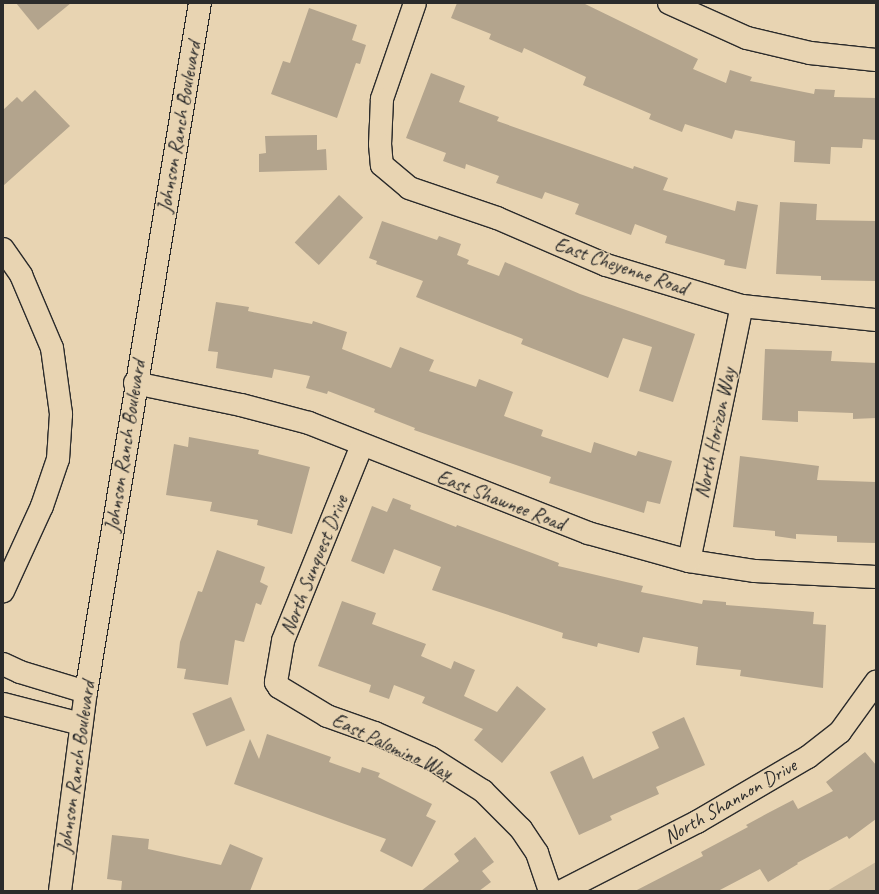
<!DOCTYPE html>
<style>
body{margin:0}
#map{position:relative;width:879px;height:894px;overflow:hidden;background:#e8d4b2;font-family:Caveat,sans-serif}
div>[style]{position:absolute}
.green>*{inset:0;background:#c9b89c}
.building>*{inset:0;background:#b3a48d;transform-origin:0 0}
.roads{filter:drop-shadow(1px 0 #2b2b2b) drop-shadow(-1px 0 #2b2b2b) drop-shadow(0 1px #2b2b2b) drop-shadow(0 -1px #2b2b2b)}
.street>*{height:22px;margin:-11px;padding:0 11px;transform-origin:11px;border-radius:11px;background:#e8d4b2}
.secondary>*{height:22px;margin:-11px;padding:0 11px;transform-origin:11px;border-radius:11px;background:#e8d4b2}
span{translate:-50% -50%;white-space:nowrap;text-align:center;line-height:1.15;-webkit-text-stroke:3px #e8d4b2;paint-order:stroke}
.street-label{font-size:20px;color:#2b2b2b}
.frame{position:absolute;inset:0;border:4px solid #2b2b2b;pointer-events:none}
</style>
<div id="map">
<div class="green">
<i style="clip-path:polygon(876px 862px,876px 891px,827px 891px)"></i>
</div>
<div class="building">
<i style="clip-path:polygon(16px 3px,71px 3px,38px 30px)"></i>
<i style="clip-path:polygon(457px 3px,583px 3px,698px 59px,693px 69px,726px 83px,730px 70px,752px 77px,750px 81px,814px 94px,815px 89px,835px 90px,834px 97px,876px 98px,876px 140px,863px 139px,862px 148px,831px 147px,830px 164px,794px 162px,795px 141px,735px 130px,732px 139px,685px 124px,682px 132px,649px 119px,651px 114px,583px 85px,586px 77px,524px 48px,522px 53px,489px 39px,491px 34px,451px 18px)"></i>
<i style="clip-path:polygon(309px 8px,357px 25px,352px 40px,366px 45px,360px 64px,356px 63px,337px 118px,271px 94px,283px 61px,290px 63px)"></i>
<i style="clip-path:polygon(431px 73px,465px 86px,459px 102px,499px 117px,497px 121px,633px 169px,634px 166px,668px 178px,663px 190px,735px 211px,737px 201px,758px 205px,746px 269px,724px 265px,725px 260px,665px 243px,667px 236px,635px 224px,631px 235px,575px 214px,579px 204px,545px 192px,542px 199px,496px 183px,499px 176px,466px 164px,465px 169px,443px 161px,446px 153px,406px 138px)"></i>
<i style="clip-path:polygon(35px 90px,70px 126px,3px 186px,3px 110px,17px 97px,22px 102px)"></i>
<i style="clip-path:polygon(317px 135px,317px 150px,326px 149px,327px 170px,259px 172px,259px 154px,266px 153px,265px 136px)"></i>
<i style="left:339px;top:195px;width:33px;height:65px;rotate:43deg"></i>
<i style="clip-path:polygon(780px 202px,817px 204px,816px 220px,876px 221px,876px 281px,821px 280px,821px 276px,776px 274px)"></i>
<i style="clip-path:polygon(382px 221px,437px 240px,439px 236px,461px 244px,457px 255px,469px 260px,467px 264px,499px 276px,505px 262px,580px 294px,695px 334px,673px 402px,639px 391px,652px 347px,623px 338px,608px 378px,521px 344px,523px 339px,416px 297px,423px 281px,376px 264px,377px 261px,369px 258px)"></i>
<i style="clip-path:polygon(216px 302px,249px 307px,248px 311px,312px 324px,313px 321px,347px 332px,342px 349px,391px 368px,400px 347px,434px 360px,429px 371px,476px 387px,479px 379px,513px 392px,504px 416px,543px 430px,541px 436px,591px 453px,594px 442px,636px 456px,638px 451px,672px 461px,660px 504px,647px 501px,644px 513px,549px 483px,551px 477px,414px 430px,415px 428px,374px 412px,375px 409px,328px 391px,327px 394px,306px 388px,310px 376px,274px 369px,272px 378px,216px 368px,218px 352px,208px 351px)"></i>
<i style="clip-path:polygon(765px 349px,832px 351px,831px 361px,876px 363px,876px 418px,853px 419px,853px 413px,798px 411px,798px 422px,762px 420px)"></i>
<i style="clip-path:polygon(189px 437px,259px 450px,258px 454px,310px 467px,292px 534px,257px 525px,258px 520px,210px 511px,212px 502px,166px 495px,174px 444px,188px 447px)"></i>
<i style="clip-path:polygon(740px 456px,819px 466px,817px 480px,876px 482px,876px 543px,837px 542px,837px 536px,796px 534px,796px 539px,775px 536px,775px 531px,733px 527px)"></i>
<i style="clip-path:polygon(393px 498px,411px 505px,410px 509px,456px 527px,457px 525px,559px 563px,558px 566px,643px 586px,641px 592px,702px 604px,703px 600px,726px 602px,726px 605px,814px 612px,813px 624px,826px 625px,823px 688px,740px 676px,741px 670px,696px 665px,698px 647px,643px 637px,639px 653px,598px 643px,597px 647px,562px 638px,563px 633px,432px 590px,441px 567px,394px 549px,384px 574px,351px 561px,372px 506px,387px 512px)"></i>
<i style="clip-path:polygon(217px 550px,265px 567px,260px 582px,268px 586px,261px 605px,256px 603px,244px 642px,235px 640px,228px 685px,184px 679px,186px 669px,177px 668px,180px 642px,198px 591px,202px 592px)"></i>
<i style="clip-path:polygon(342px 601px,376px 613px,372px 624px,426px 644px,421px 656px,451px 669px,454px 661px,475px 670px,464px 696px,497px 712px,517px 686px,546px 709px,502px 763px,474px 740px,483px 729px,422px 703px,425px 697px,394px 685px,389px 699px,369px 692px,371px 685px,318px 666px)"></i>
<i style="left:231px;top:697px;width:36px;height:42px;rotate:67deg"></i>
<i style="clip-path:polygon(684px 717px,705px 765px,656px 787px,659px 794px,610px 816px,612px 820px,579px 835px,550px 772px,583px 756px,593px 779px,659px 748px,652px 732px)"></i>
<i style="clip-path:polygon(267px 734px,331px 757px,329px 762px,360px 773px,362px 767px,380px 773px,378px 777px,432px 804px,426px 816px,436px 821px,412px 867px,380px 851px,386px 839px,234px 784px,250px 739px,259px 759px)"></i>
<i style="clip-path:polygon(865px 752px,876px 765px,876px 819px,849px 839px,847px 836px,797px 863px,798px 864px,768px 882px,760px 869px,718px 891px,635px 891px,703px 856px,701px 852px,748px 827px,746px 825px,768px 813px,793px 800px,798px 809px,833px 791px,826px 782px)"></i>
<i style="clip-path:polygon(112px 835px,149px 839px,148px 849px,221px 865px,230px 844px,263px 858px,250px 891px,121px 891px,122px 881px,107px 879px)"></i>
<i style="clip-path:polygon(475px 837px,494px 862px,482px 871px,491px 882px,479px 891px,421px 891px,459px 861px,454px 854px)"></i>
</div>
<div class="roads">
<div class="street">
<i style="left:415px;top:3px;width:102px;rotate:109deg"></i>
<i style="left:382px;top:99px;width:45px;rotate:92.5deg"></i>
<i style="left:380px;top:144px;width:21px;rotate:85deg"></i>
<i style="left:382px;top:165px;width:35px;rotate:40deg"></i>
<i style="left:409px;top:188px;width:93px;rotate:18.8deg"></i>
<i style="left:497px;top:218px;width:119px;rotate:23.3deg"></i>
<i style="left:606px;top:265px;width:142px;rotate:16.8deg"></i>
<i style="left:742px;top:306px;width:135px;rotate:6deg"></i>
<i style="left:669px;top:3px;width:85px;rotate:24.2deg"></i>
<i style="left:747px;top:38px;width:65px;rotate:13.4deg"></i>
<i style="left:810px;top:53px;width:66px;rotate:6.1deg"></i>
<i style="left:3px;top:249px;width:32px;rotate:55deg"></i>
<i style="left:21px;top:275px;width:79px;rotate:67deg"></i>
<i style="left:52px;top:348px;width:67px;rotate:82.2deg"></i>
<i style="left:61px;top:414px;width:45px;rotate:93.8deg"></i>
<i style="left:58px;top:459px;width:50px;rotate:108.8deg"></i>
<i style="left:42px;top:506px;width:94px;rotate:114.6deg"></i>
<i style="left:135px;top:383px;width:108px;rotate:11.7deg"></i>
<i style="left:241px;top:405px;width:70px;rotate:14.8deg"></i>
<i style="left:309px;top:423px;width:300px;rotate:21.5deg"></i>
<i style="left:588px;top:533px;width:105px;rotate:15.5deg"></i>
<i style="left:689px;top:561px;width:67px;rotate:8.6deg"></i>
<i style="left:755px;top:571px;width:121px;rotate:2.8deg"></i>
<i style="left:362px;top:445px;width:211px;rotate:112deg"></i>
<i style="left:283px;top:641px;width:42px;rotate:99.7deg"></i>
<i style="left:276px;top:682px;width:6px;rotate:59deg"></i>
<i style="left:279px;top:687px;width:56px;rotate:31.1deg"></i>
<i style="left:327px;top:716px;width:51px;rotate:19.5deg"></i>
<i style="left:375px;top:733px;width:61px;rotate:24.1deg"></i>
<i style="left:431px;top:758px;width:62px;rotate:32.4deg"></i>
<i style="left:483px;top:791px;width:54px;rotate:45deg"></i>
<i style="left:521px;top:829px;width:29px;rotate:56deg"></i>
<i style="left:537px;top:853px;width:40px;rotate:71.1deg"></i>
<i style="left:689px;top:561px;width:260px;rotate:-78.3deg"></i>
<i style="left:3px;top:664px;width:19px;rotate:25deg"></i>
<i style="left:20px;top:672px;width:69px;rotate:16.9deg"></i>
<i style="left:3px;top:704px;width:81px;rotate:14.4deg"></i>
<i style="left:562px;top:891px;width:152px;rotate:-27.1deg"></i>
<i style="left:697px;top:822px;width:129px;rotate:-30.4deg"></i>
<i style="left:808px;top:757px;width:41px;rotate:-38deg"></i>
<i style="left:840px;top:732px;width:62px;rotate:-54.2deg"></i>
</div>
<div class="secondary">
<i style="left:60px;top:891px;width:201px;rotate:-82.6deg"></i>
<i style="left:86px;top:692px;width:698px;rotate:-80.61deg"></i>
</div>
</div>
<div class="street-label">
<span style="left:179px;top:127px;rotate:-80deg">Johnson Ranch Boulevard</span>
<span style="left:621px;top:266px;rotate:19deg">East Cheyenne Road</span>
<span style="left:715px;top:433px;rotate:-78deg">North Horizon Way</span>
<span style="left:125px;top:446px;rotate:-81deg">Johnson Ranch Boulevard</span>
<span style="left:501px;top:500px;rotate:21deg">East Shawnee Road</span>
<span style="left:314px;top:565px;rotate:-68deg">North Sunquest Drive</span>
<span style="left:392px;top:746px;rotate:25deg">East Palomino Way</span>
<span style="left:76px;top:767px;rotate:-82deg">Johnson Ranch Boulevard</span>
<span style="left:730px;top:801px;rotate:-30deg">North Shannon Drive</span>
</div>
<div class="frame"></div>
</div>
